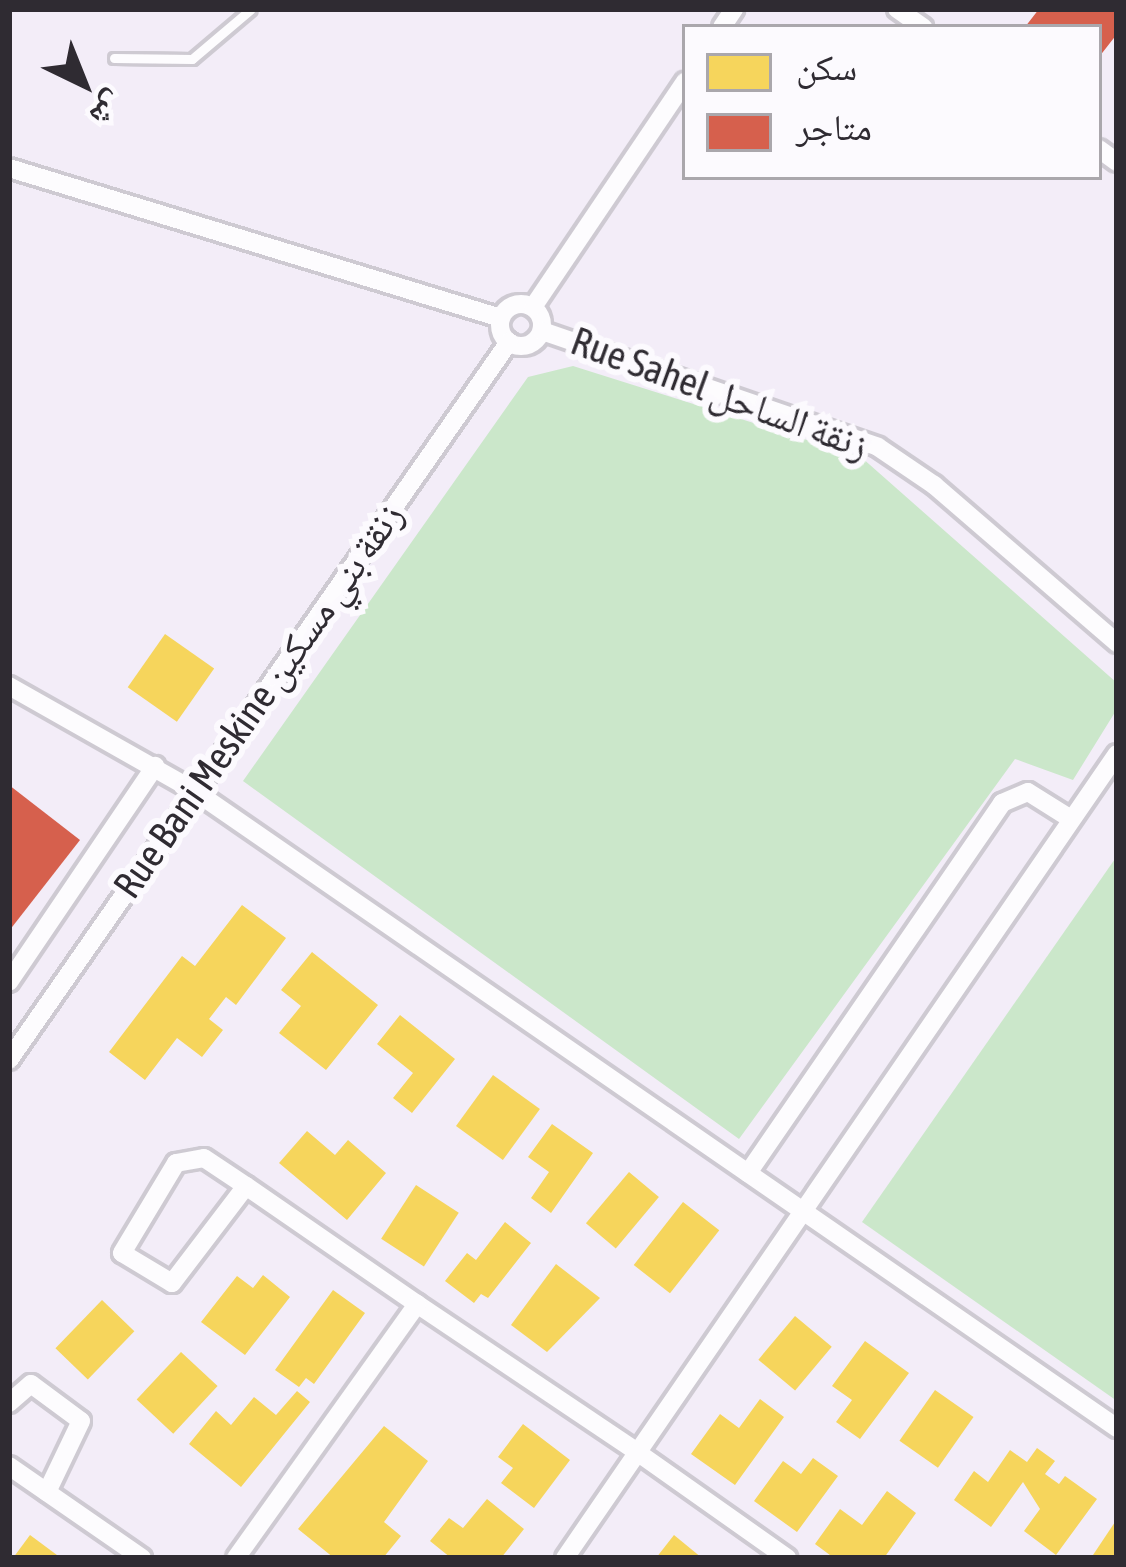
<!DOCTYPE html>
<meta charset="utf-8">
<style>
body{margin:0}
#map{position:relative;width:1126px;height:1567px;overflow:hidden;background:#f3edf8;font-family:"Asap Condensed","Noto Naskh Arabic",sans-serif}
div>[style]{position:absolute}
.green>*{inset:0;background:#cbe7ca}
.homes>*{inset:0;background:#f6d55c;transform-origin:0 0}
.shops>*{inset:0;background:#d6604d}
.roads{filter:drop-shadow(3px 0 #cecad2) drop-shadow(-3px 0 #cecad2) drop-shadow(0 3px #cecad2) drop-shadow(0 -3px #cecad2)}
.service>*{height:9px;margin:-4.5px;padding:0 4.5px;transform-origin:4.5px;border-radius:4.5px;background:#fdfcfe}
.minor>*{height:18px;margin:-9px;padding:0 9px;transform-origin:9px;border-radius:9px;background:#fdfcfe}
.minor>.ring{margin:-9px;padding:0;box-sizing:content-box;background:none;border:18px solid #fdfcfe;border-radius:50%}
span{translate:-50% -50%;white-space:nowrap;text-align:center;line-height:1.15;-webkit-text-stroke:12px #fcfafe;paint-order:stroke}
.street-label{font-size:39px;color:#2f2b32}
.frame{position:absolute;inset:0;border:12px solid #2f2b32;pointer-events:none}
.legend{position:absolute;left:682px;top:24px;width:420px;height:156px;box-sizing:border-box;background:#fcfafe;border:3px solid #aaa7ac;margin:0;padding:15px 21px;list-style:none;font-size:36px;color:#2f2b32}
.legend li{display:flex;align-items:center;gap:24px;height:60px}
.legend b{width:60px;border:3px solid #aaa7ac}
.north{position:absolute;left:24px;top:24px;width:120px;height:120px;-webkit-text-stroke:9px #fcfafe;paint-order:stroke;rotate:137deg;font-size:33px;font-weight:700;line-height:48px;text-align:center;color:#2f2b32}
.north::after{content:'';display:block;margin:auto;width:42px;height:54px;background:#2f2b32;clip-path:polygon(50% 0,100% 100%,50% 72%,0 100%)}
</style>
<div id="map">
<div class="green">
<i style="clip-path:polygon(573px 366px,861px 457px,1117px 683px,1117px 709px,1073px 780px,1015px 759px,739px 1139px,243px 781px,528px 377px)"></i>
<i style="clip-path:polygon(1117px 856px,1117px 1401px,862px 1222px)"></i>
</div>
<div class="homes">
<i style="left:165px;top:634px;width:60px;height:65px;rotate:35deg"></i>
<i style="clip-path:polygon(242px 905px,286px 938px,236px 1005px,226px 997px,209px 1019px,223px 1030px,202px 1057px,177px 1038px,145px 1080px,109px 1052px,182px 956px,195px 966px)"></i>
<i style="clip-path:polygon(312px 952px,378px 1005px,326px 1070px,279px 1033px,301px 1006px,281px 990px)"></i>
<i style="clip-path:polygon(400px 1015px,455px 1059px,412px 1113px,393px 1098px,413px 1073px,377px 1044px)"></i>
<i style="left:493px;top:1075px;width:58px;height:63px;rotate:36deg"></i>
<i style="clip-path:polygon(552px 1124px,593px 1153px,551px 1213px,531px 1198px,549px 1172px,528px 1157px)"></i>
<i style="clip-path:polygon(307px 1131px,335px 1155px,348px 1140px,386px 1173px,347px 1220px,279px 1163px)"></i>
<i style="left:629px;top:1172px;width:39px;height:67px;rotate:40deg"></i>
<i style="left:416px;top:1185px;width:51px;height:64px;rotate:33deg"></i>
<i style="left:683px;top:1202px;width:46px;height:80px;rotate:38deg"></i>
<i style="clip-path:polygon(505px 1222px,531px 1243px,488px 1298px,481px 1294px,474px 1303px,445px 1281px,467px 1253px,476px 1260px)"></i>
<i style="clip-path:polygon(556px 1264px,600px 1298px,547px 1352px,511px 1325px)"></i>
<i style="clip-path:polygon(263px 1275px,290px 1297px,245px 1355px,201px 1322px,237px 1276px,253px 1288px)"></i>
<i style="clip-path:polygon(333px 1290px,365px 1313px,314px 1384px,306px 1378px,299px 1387px,275px 1370px)"></i>
<i style="left:102px;top:1300px;width:45px;height:67px;rotate:44deg"></i>
<i style="left:795px;top:1316px;width:48px;height:57px;rotate:40deg"></i>
<i style="clip-path:polygon(865px 1341px,909px 1373px,860px 1439px,836px 1422px,852px 1400px,832px 1386px)"></i>
<i style="left:181px;top:1352px;width:50px;height:65px;rotate:43deg"></i>
<i style="left:935px;top:1390px;width:47px;height:62px;rotate:35deg"></i>
<i style="clip-path:polygon(297px 1391px,310px 1402px,241px 1487px,189px 1444px,216px 1411px,231px 1425px,254px 1397px,276px 1415px)"></i>
<i style="clip-path:polygon(760px 1399px,784px 1417px,735px 1485px,691px 1454px,720px 1414px,739px 1428px)"></i>
<i style="clip-path:polygon(523px 1424px,570px 1460px,534px 1508px,501px 1483px,513px 1468px,498px 1457px)"></i>
<i style="clip-path:polygon(384px 1426px,428px 1461px,384px 1522px,401px 1536px,383px 1558px,334px 1558px,298px 1529px)"></i>
<i style="clip-path:polygon(1037px 1448px,1055px 1461px,1045px 1474px,1059px 1484px,1065px 1476px,1097px 1499px,1056px 1555px,1024px 1531px,1040px 1509px,1023px 1482px,991px 1527px,954px 1500px,974px 1471px,988px 1482px,1010px 1450px,1027px 1462px)"></i>
<i style="clip-path:polygon(813px 1458px,838px 1476px,797px 1532px,754px 1501px,783px 1461px,801px 1474px)"></i>
<i style="clip-path:polygon(887px 1491px,916px 1513px,884px 1558px,834px 1558px,815px 1544px,840px 1509px,862px 1525px)"></i>
<i style="clip-path:polygon(487px 1499px,524px 1529px,501px 1558px,451px 1558px,430px 1541px,449px 1518px,463px 1528px)"></i>
<i style="clip-path:polygon(1117px 1519px,1117px 1558px,1091px 1558px)"></i>
<i style="clip-path:polygon(30px 1535px,61px 1558px,13px 1558px)"></i>
<i style="clip-path:polygon(674px 1535px,702px 1558px,656px 1558px)"></i>
</div>
<div class="shops">
<i style="clip-path:polygon(1039px 9px,1117px 9px,1117px 34px,1099px 57px,1099px 27px,1025px 27px)"></i>
<i style="clip-path:polygon(9px 785px,80px 840px,9px 931px)"></i>
</div>
<div class="roads">
<div class="service">
<i style="left:114px;top:58px;width:78px;rotate:0.7deg"></i>
<i style="left:192px;top:59px;width:77px;rotate:-40.3deg"></i>
</div>
<div class="minor">
<i style="left:897px;top:9px;width:32px;rotate:35deg"></i>
<i style="left:722px;top:27px;width:22px;rotate:-56deg"></i>
<i style="left:1099px;top:149px;width:22px;rotate:36deg"></i>
<i style="left:9px;top:168px;width:514px;rotate:16.96deg"></i>
<i class="ring" style="left:500px;top:304px;width:24px;height:24px"></i>
<i style="left:533px;top:307px;width:272px;rotate:-56deg"></i>
<i style="left:542px;top:331px;width:355px;rotate:19deg"></i>
<i style="left:878px;top:447px;width:68px;rotate:34.2deg"></i>
<i style="left:934px;top:485px;width:242px;rotate:40.8deg"></i>
<i style="left:9px;top:686px;width:211px;rotate:29.5deg"></i>
<i style="left:193px;top:790px;width:1123px;rotate:34.62deg"></i>
<i style="left:9px;top:982px;width:261px;rotate:-55.9deg"></i>
<i style="left:9px;top:1060px;width:875px;rotate:-55.15deg"></i>
<i style="left:748px;top:1173px;width:449px;rotate:-55.5deg"></i>
<i style="left:1002px;top:803px;width:28px;rotate:-23deg"></i>
<i style="left:1028px;top:792px;width:51px;rotate:32.1deg"></i>
<i style="left:246px;top:1186px;width:122px;rotate:127.3deg"></i>
<i style="left:172px;top:1283px;width:58px;rotate:-149deg"></i>
<i style="left:122px;top:1253px;width:105px;rotate:-59deg"></i>
<i style="left:176px;top:1163px;width:28px;rotate:-10deg"></i>
<i style="left:204px;top:1158px;width:50px;rotate:33.7deg"></i>
<i style="left:246px;top:1186px;width:208px;rotate:34.6deg"></i>
<i style="left:417px;top:1304px;width:265px;rotate:33.9deg"></i>
<i style="left:637px;top:1452px;width:184px;rotate:35.2deg"></i>
<i style="left:9px;top:1403px;width:29px;rotate:-41deg"></i>
<i style="left:31px;top:1384px;width:62px;rotate:36.5deg"></i>
<i style="left:81px;top:1421px;width:79px;rotate:115.6deg"></i>
<i style="left:9px;top:1466px;width:162px;rotate:34.7deg"></i>
<i style="left:236px;top:1558px;width:312px;rotate:-54.5deg"></i>
<i style="left:565px;top:1558px;width:975px;rotate:-55.53deg"></i>
</div>
</div>
<div class="street-label">
<span style="left:720px;top:393px;rotate:20deg">Rue Sahel زنقة الساحل</span>
<span style="left:258px;top:700px;rotate:-55deg">Rue Bani Meskine زنقة بني مسكين</span>
</div>
<div class="frame"></div>
<ul class="legend">
<li><b style="height:33px;background:#f6d55c"></b>سكن</li>
<li><b style="height:33px;background:#d6604d"></b>متاجر</li>
</ul>
<div class="north">ش</div>
</div>
